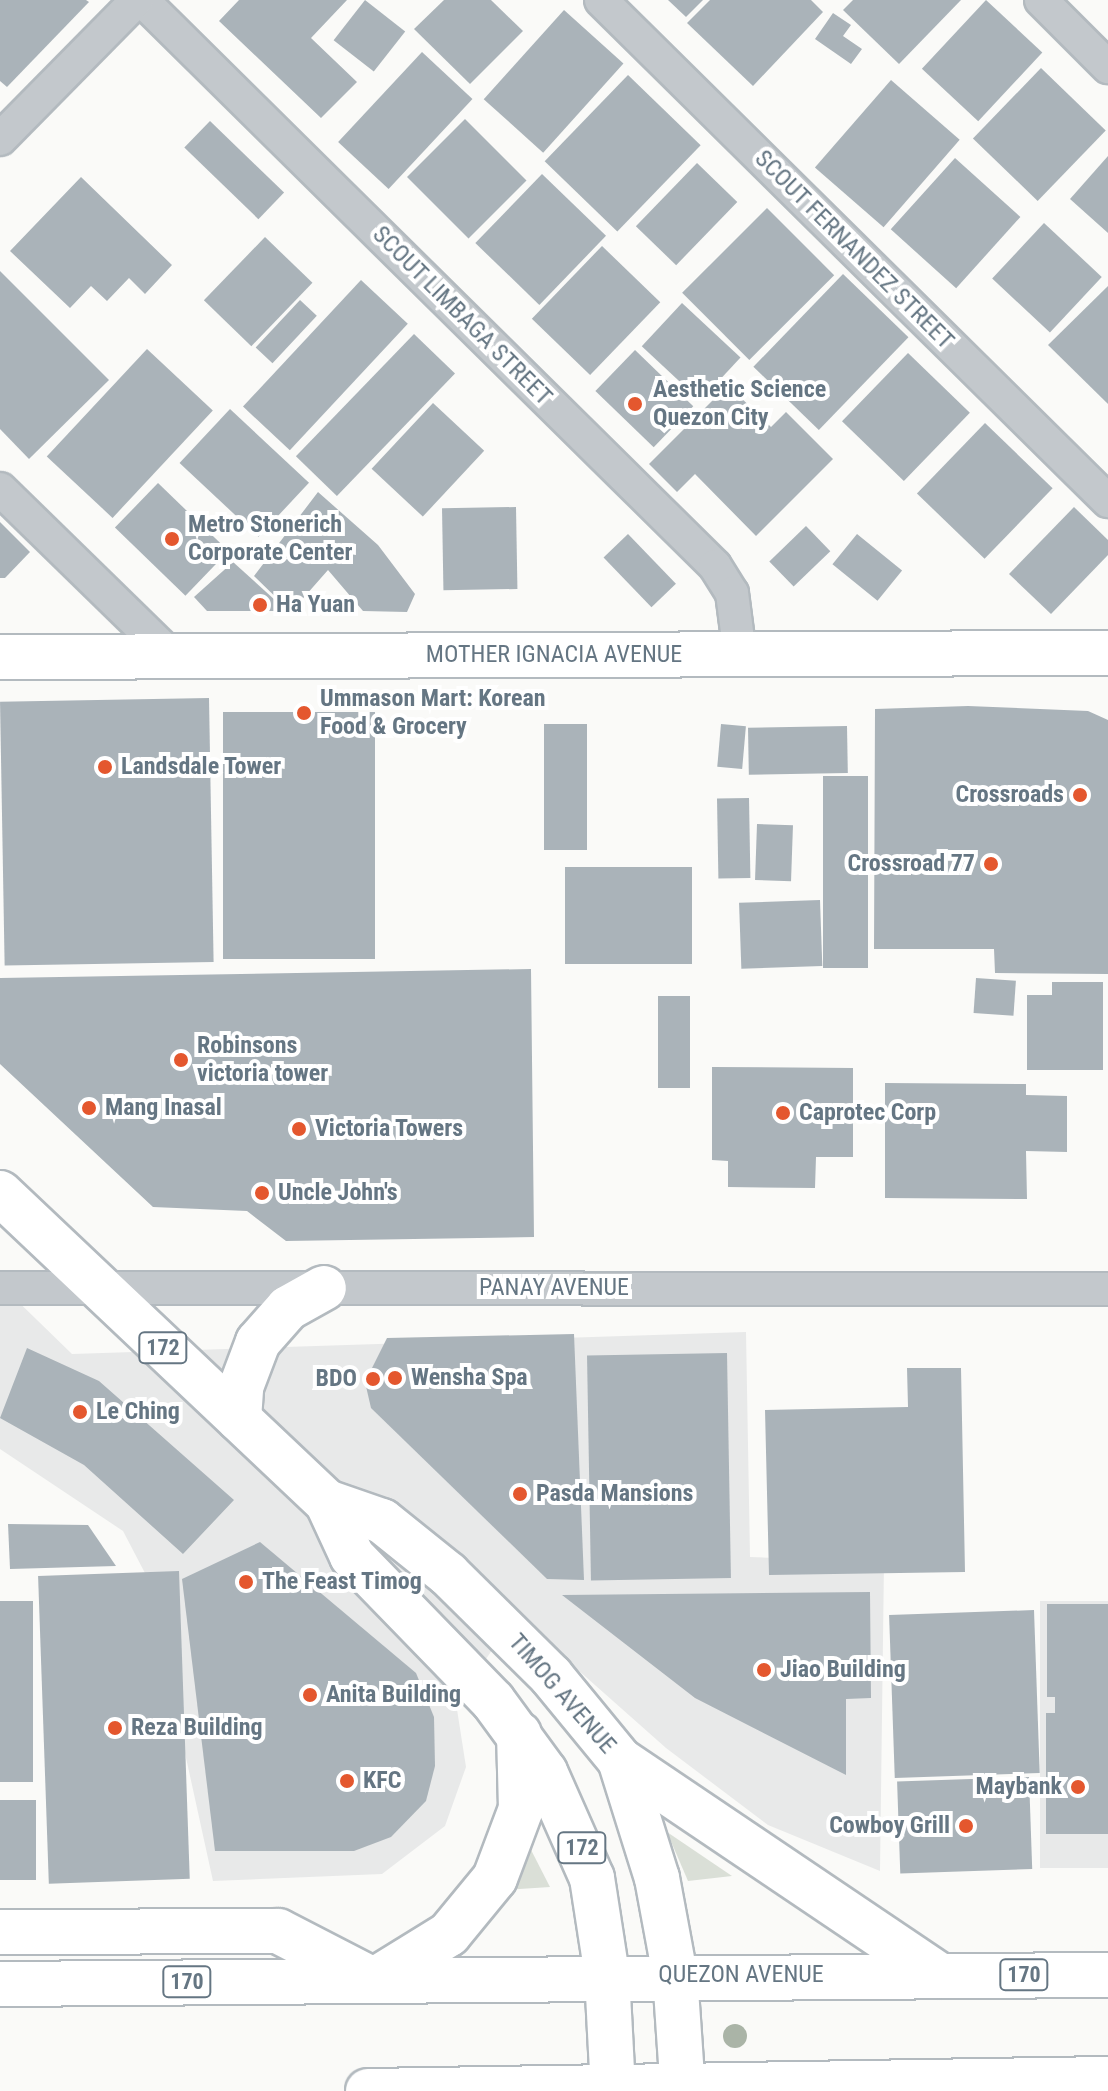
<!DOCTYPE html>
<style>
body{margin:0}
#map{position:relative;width:1108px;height:2091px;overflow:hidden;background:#fafaf8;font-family:"Roboto Condensed",sans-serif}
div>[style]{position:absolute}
.built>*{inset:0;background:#e8e9e9;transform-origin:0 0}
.green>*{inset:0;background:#dadfd7}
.building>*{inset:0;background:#aab3b9;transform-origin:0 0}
.roads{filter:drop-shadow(2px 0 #b3babf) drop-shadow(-2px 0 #b3babf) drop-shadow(0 2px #b3babf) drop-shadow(0 -2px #b3babf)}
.street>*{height:32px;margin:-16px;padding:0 16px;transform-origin:16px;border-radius:16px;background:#c3c8cc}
.secondary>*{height:44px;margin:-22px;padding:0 22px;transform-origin:22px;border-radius:22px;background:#fff}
.primary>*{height:44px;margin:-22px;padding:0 22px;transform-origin:22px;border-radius:22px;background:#fff}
.trees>*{width:24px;height:24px;margin:-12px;border-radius:50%;background:#aab4a7}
.dots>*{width:22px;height:22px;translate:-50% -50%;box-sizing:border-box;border:4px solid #fff;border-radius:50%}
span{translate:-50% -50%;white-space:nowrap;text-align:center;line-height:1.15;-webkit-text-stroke:8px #fff;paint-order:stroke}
.shield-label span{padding:2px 6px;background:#fff;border:2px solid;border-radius:6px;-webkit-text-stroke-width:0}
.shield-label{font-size:22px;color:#657683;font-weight:700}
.street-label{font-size:24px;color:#657683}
.poi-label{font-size:24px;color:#657683;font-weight:700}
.left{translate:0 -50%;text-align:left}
.right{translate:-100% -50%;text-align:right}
</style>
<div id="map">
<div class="built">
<i style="clip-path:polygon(0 1284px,72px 1354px,746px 1332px,750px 1557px,884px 1562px,880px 1871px,768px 1825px,666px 1748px,516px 1615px,456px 1703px,466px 1767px,445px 1826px,382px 1874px,213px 1881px,146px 1575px,123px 1531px,0 1449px)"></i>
<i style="left:1040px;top:1601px;width:68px;height:267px"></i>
</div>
<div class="green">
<i style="clip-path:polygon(667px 1832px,732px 1876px,688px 1881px)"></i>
<i style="clip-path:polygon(527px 1842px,550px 1887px,503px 1890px)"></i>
</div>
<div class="building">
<i style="clip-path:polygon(0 0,86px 0,89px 2px,7px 87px,0 81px)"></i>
<i style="clip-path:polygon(239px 0,347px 0,311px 38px,357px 82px,321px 118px,219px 21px)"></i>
<i style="left:365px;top:0;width:51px;height:51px;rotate:38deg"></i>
<i style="clip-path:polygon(444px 0,491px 0,523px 31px,470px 84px,414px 29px)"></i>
<i style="clip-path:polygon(668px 0,703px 0,686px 17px)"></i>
<i style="clip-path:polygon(710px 0,811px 0,823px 12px,753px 86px,687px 23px)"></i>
<i style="clip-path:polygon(853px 0,961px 0,899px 64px,843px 10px)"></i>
<i style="left:986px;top:0;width:77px;height:94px;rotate:43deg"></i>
<i style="left:564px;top:10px;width:80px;height:120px;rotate:42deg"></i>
<i style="clip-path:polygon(833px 13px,851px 25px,843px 36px,862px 49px,851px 64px,815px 39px)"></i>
<i style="left:422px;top:52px;width:69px;height:123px;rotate:43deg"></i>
<i style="left:1041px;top:68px;width:90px;height:98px;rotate:44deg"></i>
<i style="left:628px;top:75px;width:101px;height:120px;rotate:44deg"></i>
<i style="left:891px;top:80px;width:91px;height:116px;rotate:41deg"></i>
<i style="left:465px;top:119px;width:87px;height:82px;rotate:45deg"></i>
<i style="left:210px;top:121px;width:103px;height:37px;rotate:44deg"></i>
<i style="clip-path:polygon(1108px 156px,1108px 233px,1070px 199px)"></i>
<i style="left:955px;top:158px;width:88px;height:96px;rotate:42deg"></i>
<i style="left:697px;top:163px;width:56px;height:88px;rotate:44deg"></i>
<i style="left:542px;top:174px;width:89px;height:96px;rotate:44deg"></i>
<i style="clip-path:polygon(81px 177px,172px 265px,145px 294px,129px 278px,107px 301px,91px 286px,70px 308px,10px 251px)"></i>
<i style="left:767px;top:208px;width:95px;height:120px;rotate:45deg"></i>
<i style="left:1044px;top:223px;width:79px;height:76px;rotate:43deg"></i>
<i style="left:265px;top:237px;width:66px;height:88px;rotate:44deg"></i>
<i style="left:602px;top:246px;width:81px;height:101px;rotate:44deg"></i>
<i style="clip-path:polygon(0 271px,109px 380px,29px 459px,0 429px)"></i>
<i style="left:843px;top:274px;width:91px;height:129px;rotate:44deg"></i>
<i style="left:361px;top:280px;width:64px;height:173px;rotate:43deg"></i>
<i style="clip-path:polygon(1108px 286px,1108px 404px,1048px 345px)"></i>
<i style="left:300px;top:300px;width:23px;height:65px;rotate:43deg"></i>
<i style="left:682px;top:303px;width:80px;height:59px;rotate:43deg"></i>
<i style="left:414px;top:334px;width:57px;height:170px;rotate:44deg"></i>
<i style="left:147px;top:349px;width:90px;height:147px;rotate:43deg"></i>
<i style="left:635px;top:350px;width:81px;height:57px;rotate:44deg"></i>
<i style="left:908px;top:353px;width:86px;height:95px;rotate:44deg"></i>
<i style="clip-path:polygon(728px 385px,771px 427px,786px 412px,833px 459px,756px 536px,695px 474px,677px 492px,649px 464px)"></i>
<i style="left:433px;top:403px;width:70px;height:90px;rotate:43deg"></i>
<i style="left:230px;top:409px;width:108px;height:74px;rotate:43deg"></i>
<i style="left:985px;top:423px;width:94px;height:98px;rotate:44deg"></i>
<i style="left:158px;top:483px;width:98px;height:62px;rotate:44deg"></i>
<i style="clip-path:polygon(318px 492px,378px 545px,415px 594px,407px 612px,363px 611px,328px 570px,291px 612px,254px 576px)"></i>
<i style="left:516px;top:507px;width:82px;height:74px;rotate:89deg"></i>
<i style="clip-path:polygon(1074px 507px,1108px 540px,1108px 555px,1051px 614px,1009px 574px)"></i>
<i style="clip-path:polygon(0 522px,30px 552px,5px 578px,0 578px)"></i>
<i style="left:806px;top:526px;width:35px;height:51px;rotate:46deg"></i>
<i style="left:628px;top:534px;width:69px;height:34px;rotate:46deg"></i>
<i style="left:857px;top:534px;width:58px;height:39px;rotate:39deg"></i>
<i style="clip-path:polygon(233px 562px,287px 611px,207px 611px,194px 597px)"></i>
<i style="left:209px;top:698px;width:264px;height:209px;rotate:89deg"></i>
<i style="clip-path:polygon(968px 706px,1088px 711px,1108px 720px,1108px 974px,995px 973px,994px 949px,874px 949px,875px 709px)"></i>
<i style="left:223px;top:712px;width:152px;height:247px"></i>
<i style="left:544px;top:724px;width:43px;height:126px"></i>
<i style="left:721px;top:724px;width:25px;height:43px;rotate:5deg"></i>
<i style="left:847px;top:726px;width:47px;height:99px;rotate:89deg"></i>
<i style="left:823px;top:776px;width:45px;height:192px"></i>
<i style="left:749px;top:798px;width:80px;height:32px;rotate:89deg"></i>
<i style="left:757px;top:824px;width:36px;height:56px;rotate:2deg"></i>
<i style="left:565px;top:867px;width:127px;height:97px"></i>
<i style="left:820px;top:900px;width:66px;height:81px;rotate:88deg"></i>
<i style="clip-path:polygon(531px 969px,534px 1237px,286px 1241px,247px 1211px,153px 1207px,0 1064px,0 978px)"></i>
<i style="left:976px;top:978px;width:40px;height:35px;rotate:4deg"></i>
<i style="clip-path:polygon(1052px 982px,1103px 982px,1103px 1070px,1027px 1070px,1027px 995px,1052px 995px)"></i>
<i style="left:690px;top:996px;width:92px;height:32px;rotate:90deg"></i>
<i style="clip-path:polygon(712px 1067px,853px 1068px,853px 1157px,816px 1157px,815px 1188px,728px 1187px,728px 1161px,712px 1160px)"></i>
<i style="clip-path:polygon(885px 1083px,1026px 1084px,1026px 1095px,1067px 1096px,1067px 1152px,1026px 1151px,1027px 1199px,885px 1198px)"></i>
<i style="clip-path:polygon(574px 1334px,584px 1580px,547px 1579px,371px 1408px,365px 1382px,387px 1338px)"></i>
<i style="clip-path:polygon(27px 1348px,99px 1381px,234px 1500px,183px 1554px,84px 1465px,0 1418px)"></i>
<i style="left:727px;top:1353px;width:225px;height:140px;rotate:89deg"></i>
<i style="clip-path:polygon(907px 1368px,961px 1368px,965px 1572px,769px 1575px,765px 1410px,908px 1407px)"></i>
<i style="clip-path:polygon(8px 1524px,88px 1525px,116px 1566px,10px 1569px)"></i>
<i style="clip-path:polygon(260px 1542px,416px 1673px,434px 1717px,435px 1766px,426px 1801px,391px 1837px,354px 1851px,215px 1851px,182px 1579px)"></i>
<i style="left:179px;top:1571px;width:308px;height:141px;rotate:88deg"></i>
<i style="clip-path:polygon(870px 1592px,871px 1698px,846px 1699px,846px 1775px,695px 1698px,562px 1595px)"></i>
<i style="left:0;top:1601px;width:33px;height:181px"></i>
<i style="clip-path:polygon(1047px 1604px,1108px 1604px,1108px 1834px,1046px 1834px,1046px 1713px,1055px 1713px,1055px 1697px,1047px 1697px)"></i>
<i style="left:1034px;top:1610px;width:163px;height:145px;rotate:88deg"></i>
<i style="left:1029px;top:1777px;width:92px;height:132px;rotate:88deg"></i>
<i style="left:0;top:1800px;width:36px;height:80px"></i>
</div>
<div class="roads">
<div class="street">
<i style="left:142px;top:0;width:805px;rotate:44.65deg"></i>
<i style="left:715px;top:566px;width:32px;rotate:58deg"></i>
<i style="left:732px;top:593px;width:63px;rotate:82.6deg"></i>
<i style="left:601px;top:0;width:713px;rotate:44.66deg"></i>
<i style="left:1041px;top:0;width:95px;rotate:45deg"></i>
<i style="left:0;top:139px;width:195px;rotate:-45.4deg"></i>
<i style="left:0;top:489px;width:240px;rotate:44.3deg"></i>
<i style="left:0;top:1288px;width:1108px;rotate:0.05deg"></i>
</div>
<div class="secondary">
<i style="left:0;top:657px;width:1108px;rotate:-0.21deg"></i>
<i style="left:0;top:1932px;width:278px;rotate:-0.2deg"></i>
<i style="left:278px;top:1931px;width:107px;rotate:27.3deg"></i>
</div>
<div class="primary">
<i style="left:0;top:1193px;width:450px;rotate:43.4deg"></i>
<i style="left:327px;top:1502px;width:60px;rotate:65.2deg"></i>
<i style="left:352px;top:1556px;width:202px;rotate:45.8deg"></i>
<i style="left:493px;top:1701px;width:88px;rotate:53.8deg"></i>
<i style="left:545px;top:1772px;width:116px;rotate:66.1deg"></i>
<i style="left:592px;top:1878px;width:98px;rotate:81.2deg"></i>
<i style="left:607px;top:1975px;width:116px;rotate:87deg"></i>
<i style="left:239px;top:1419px;width:32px;rotate:-86deg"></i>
<i style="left:241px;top:1387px;width:48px;rotate:-69.3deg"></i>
<i style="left:258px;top:1342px;width:45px;rotate:-48.6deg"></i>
<i style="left:288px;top:1308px;width:41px;rotate:-29.1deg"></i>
<i style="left:327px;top:1502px;width:58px;rotate:19.1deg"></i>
<i style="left:382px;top:1521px;width:85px;rotate:38.8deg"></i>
<i style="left:448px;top:1574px;width:145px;rotate:44.7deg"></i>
<i style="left:551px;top:1676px;width:109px;rotate:50.6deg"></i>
<i style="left:620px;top:1760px;width:124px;rotate:72.6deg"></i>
<i style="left:657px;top:1878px;width:99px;rotate:79.5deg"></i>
<i style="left:675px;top:1975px;width:116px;rotate:86.1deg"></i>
<i style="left:620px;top:1760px;width:385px;rotate:34deg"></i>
<i style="left:381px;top:1976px;width:80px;rotate:-31.7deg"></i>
<i style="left:449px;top:1934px;width:72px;rotate:-50.6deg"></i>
<i style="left:495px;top:1878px;width:74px;rotate:-69.4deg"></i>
<i style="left:521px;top:1809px;width:75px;rotate:-91.5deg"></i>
<i style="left:0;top:1984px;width:1108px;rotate:-0.47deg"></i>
<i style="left:368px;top:2091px;width:740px;rotate:-0.93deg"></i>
</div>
</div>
<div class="trees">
<i style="left:735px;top:2036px"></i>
</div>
<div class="dots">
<i style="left:635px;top:404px;background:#e4572e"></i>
<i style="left:172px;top:539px;background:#e4572e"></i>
<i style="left:260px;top:605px;background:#e4572e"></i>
<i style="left:304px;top:713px;background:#e4572e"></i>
<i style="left:105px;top:767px;background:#e4572e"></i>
<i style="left:1080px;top:795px;background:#e4572e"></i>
<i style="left:991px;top:864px;background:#e4572e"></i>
<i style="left:181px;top:1060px;background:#e4572e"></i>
<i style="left:89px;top:1108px;background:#e4572e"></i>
<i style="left:783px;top:1113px;background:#e4572e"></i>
<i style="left:299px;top:1129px;background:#e4572e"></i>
<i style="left:262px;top:1193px;background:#e4572e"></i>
<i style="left:395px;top:1378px;background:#e4572e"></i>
<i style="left:373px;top:1379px;background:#e4572e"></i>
<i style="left:80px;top:1412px;background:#e4572e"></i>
<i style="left:520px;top:1494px;background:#e4572e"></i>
<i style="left:246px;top:1582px;background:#e4572e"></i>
<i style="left:764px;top:1670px;background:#e4572e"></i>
<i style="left:310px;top:1695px;background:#e4572e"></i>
<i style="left:115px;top:1728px;background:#e4572e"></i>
<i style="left:347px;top:1781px;background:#e4572e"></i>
<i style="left:1078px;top:1787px;background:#e4572e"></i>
<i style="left:966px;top:1826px;background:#e4572e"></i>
</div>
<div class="shield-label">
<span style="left:163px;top:1348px">172</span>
<span style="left:582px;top:1848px">172</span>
<span style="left:1024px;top:1975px">170</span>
<span style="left:187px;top:1982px">170</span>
</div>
<div class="street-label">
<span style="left:854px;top:250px;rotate:45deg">SCOUT FERNANDEZ STREET</span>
<span style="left:462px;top:316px;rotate:45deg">SCOUT LIMBAGA STREET</span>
<span style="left:554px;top:655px">MOTHER IGNACIA AVENUE</span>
<span style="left:554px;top:1288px">PANAY AVENUE</span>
<span style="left:562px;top:1694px;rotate:49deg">TIMOG AVENUE</span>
<span style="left:741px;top:1975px">QUEZON AVENUE</span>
</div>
<div class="poi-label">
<span class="left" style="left:653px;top:404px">Aesthetic Science<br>Quezon City</span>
<span class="left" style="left:188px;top:539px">Metro Stonerich<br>Corporate Center</span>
<span class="left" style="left:276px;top:605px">Ha Yuan</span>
<span class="left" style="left:320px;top:713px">Ummason Mart: Korean<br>Food &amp; Grocery</span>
<span class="left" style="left:121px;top:767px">Landsdale Tower</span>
<span class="right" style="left:1064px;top:795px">Crossroads</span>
<span class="right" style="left:975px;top:864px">Crossroad 77</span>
<span class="left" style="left:197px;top:1060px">Robinsons<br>victoria tower</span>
<span class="left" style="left:105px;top:1108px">Mang Inasal</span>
<span class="left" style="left:799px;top:1113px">Caprotec Corp</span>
<span class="left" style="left:315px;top:1129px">Victoria Towers</span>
<span class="left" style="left:278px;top:1193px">Uncle John's</span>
<span class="left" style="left:411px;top:1378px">Wensha Spa</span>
<span class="right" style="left:357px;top:1379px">BDO</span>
<span class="left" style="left:96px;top:1412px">Le Ching</span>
<span class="left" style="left:536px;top:1494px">Pasda Mansions</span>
<span class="left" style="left:262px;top:1582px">The Feast Timog</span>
<span class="left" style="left:780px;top:1670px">Jiao Building</span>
<span class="left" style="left:326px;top:1695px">Anita Building</span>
<span class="left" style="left:131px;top:1728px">Reza Building</span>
<span class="left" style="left:363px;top:1781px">KFC</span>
<span class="right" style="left:1062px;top:1787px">Maybank</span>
<span class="right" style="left:950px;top:1826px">Cowboy Grill</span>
</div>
</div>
